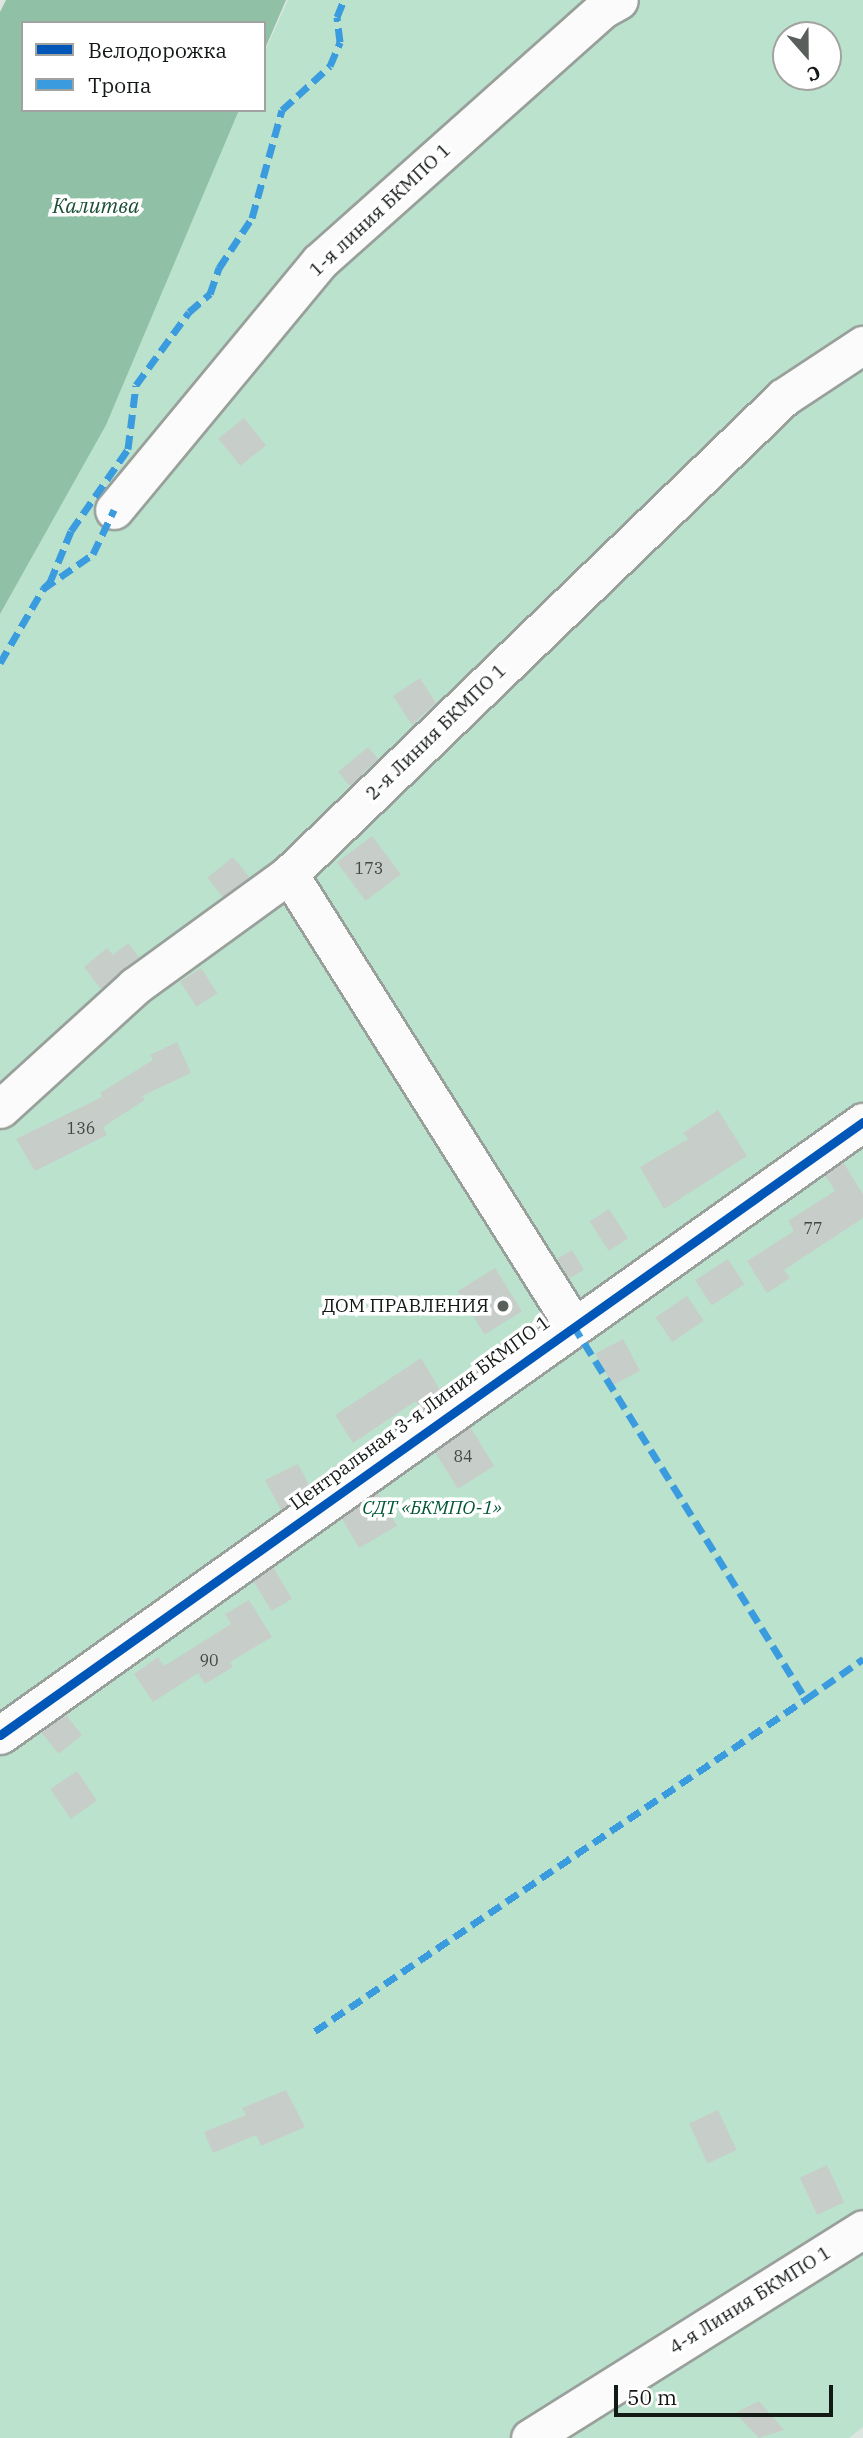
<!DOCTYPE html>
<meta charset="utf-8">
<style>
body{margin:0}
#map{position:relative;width:863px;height:2438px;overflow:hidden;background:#dce5e0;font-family:"IBM Plex Serif",serif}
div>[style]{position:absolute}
.green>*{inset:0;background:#bbe2cc}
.water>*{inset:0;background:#90c0a6}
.building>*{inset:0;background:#c7ceca;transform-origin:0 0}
.roads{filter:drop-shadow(2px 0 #99a09c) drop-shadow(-2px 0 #99a09c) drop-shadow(0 2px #99a09c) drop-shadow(0 -2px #99a09c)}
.minor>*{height:37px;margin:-18.5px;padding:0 18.5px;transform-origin:18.5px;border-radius:18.5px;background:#fafbfa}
.quiet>*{height:7px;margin-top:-3.5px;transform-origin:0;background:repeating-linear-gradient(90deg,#3b9bdf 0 14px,transparent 0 21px)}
.cycleway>*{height:9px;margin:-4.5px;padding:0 4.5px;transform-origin:4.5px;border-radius:4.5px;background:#0057b8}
.dots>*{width:19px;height:19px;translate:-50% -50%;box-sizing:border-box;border:4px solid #fff;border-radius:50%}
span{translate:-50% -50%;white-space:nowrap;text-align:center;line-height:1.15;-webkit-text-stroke:7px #fff;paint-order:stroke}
.number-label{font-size:16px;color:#414743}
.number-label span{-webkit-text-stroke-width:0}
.street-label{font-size:19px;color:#131915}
.poi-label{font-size:19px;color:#131915}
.right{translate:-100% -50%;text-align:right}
.park-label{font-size:19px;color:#005635;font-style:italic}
.water-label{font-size:21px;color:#1c4e36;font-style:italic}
.legend{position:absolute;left:21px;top:21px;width:245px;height:91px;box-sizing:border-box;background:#fff;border:2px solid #a1a3a1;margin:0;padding:9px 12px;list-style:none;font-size:21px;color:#131915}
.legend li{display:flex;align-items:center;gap:14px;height:35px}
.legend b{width:35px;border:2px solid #a1a3a1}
.north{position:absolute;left:772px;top:21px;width:70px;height:70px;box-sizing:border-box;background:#fff;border:2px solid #a1a3a1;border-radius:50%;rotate:159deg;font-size:19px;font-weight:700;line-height:28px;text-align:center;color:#131915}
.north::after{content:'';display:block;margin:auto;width:24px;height:32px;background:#59605c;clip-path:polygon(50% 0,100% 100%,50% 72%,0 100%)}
.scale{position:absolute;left:614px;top:2385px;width:219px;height:32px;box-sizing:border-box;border:4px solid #131915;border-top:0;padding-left:9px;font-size:21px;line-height:24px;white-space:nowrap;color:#131915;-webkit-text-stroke:5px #fff;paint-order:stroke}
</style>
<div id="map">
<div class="green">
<i style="clip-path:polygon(evenodd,288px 0,863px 0,863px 2427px,849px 2438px,0 2438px,0 590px,237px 110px,264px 110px,264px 53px,288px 0,786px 35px,828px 35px,828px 77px,786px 77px,786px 35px)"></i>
</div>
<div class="water">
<i style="clip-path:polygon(6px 0,286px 0,264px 51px,264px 23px,23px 23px,23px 110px,239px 110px,106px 425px,0 614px,0 12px)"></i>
</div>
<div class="building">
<i style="left:244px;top:418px;width:35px;height:33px;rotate:51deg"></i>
<i style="clip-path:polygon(420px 678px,436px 703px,412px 725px,393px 696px)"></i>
<i style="clip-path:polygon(368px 747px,378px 759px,350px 786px,338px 772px)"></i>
<i style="left:372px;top:836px;width:48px;height:44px;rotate:53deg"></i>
<i style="left:233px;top:857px;width:26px;height:33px;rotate:51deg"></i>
<i style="clip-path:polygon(128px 943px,139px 957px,101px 989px,84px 967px,107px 948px,113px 955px)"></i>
<i style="left:201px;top:968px;width:30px;height:25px;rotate:57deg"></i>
<i style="clip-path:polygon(177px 1042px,191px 1073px,142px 1096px,145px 1100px,103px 1127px,107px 1135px,35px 1171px,16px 1139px,102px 1097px,100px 1093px,153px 1060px,150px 1055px)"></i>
<i style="clip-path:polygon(718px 1110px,747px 1156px,664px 1209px,640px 1167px,688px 1139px,683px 1133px)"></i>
<i style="clip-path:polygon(843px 1162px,863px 1194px,863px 1218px,784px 1270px,790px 1278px,767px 1293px,747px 1261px,794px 1231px,788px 1221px,835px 1191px,825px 1175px)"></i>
<i style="left:609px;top:1209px;width:35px;height:23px;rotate:57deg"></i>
<i style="left:572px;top:1250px;width:23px;height:17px;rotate:59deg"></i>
<i style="left:728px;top:1259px;width:30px;height:39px;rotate:57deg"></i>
<i style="left:495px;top:1268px;width:51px;height:44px;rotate:58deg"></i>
<i style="left:687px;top:1296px;width:30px;height:38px;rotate:56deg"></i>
<i style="left:623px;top:1339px;width:36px;height:31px;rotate:62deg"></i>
<i style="clip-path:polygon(421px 1358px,443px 1395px,421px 1410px,416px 1401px,353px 1443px,335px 1415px)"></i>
<i style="left:470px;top:1427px;width:46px;height:43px;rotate:58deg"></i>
<i style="clip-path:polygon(298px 1464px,311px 1489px,281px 1510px,265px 1480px)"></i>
<i style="left:378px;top:1493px;width:38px;height:44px;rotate:60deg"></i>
<i style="left:273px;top:1567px;width:37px;height:24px;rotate:59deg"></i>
<i style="clip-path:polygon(249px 1600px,272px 1637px,230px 1662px,233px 1667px,205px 1684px,198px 1673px,153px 1702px,134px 1674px,158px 1657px,164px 1666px,231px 1624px,225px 1614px)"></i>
<i style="left:65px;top:1714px;width:27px;height:30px;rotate:51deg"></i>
<i style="left:77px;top:1771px;width:36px;height:32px;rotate:56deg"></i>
<i style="clip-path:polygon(286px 2090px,305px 2127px,261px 2146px,256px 2135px,213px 2153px,204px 2132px,246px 2115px,242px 2108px)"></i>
<i style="left:718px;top:2110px;width:44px;height:32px;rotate:65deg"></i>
<i style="left:827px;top:2165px;width:41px;height:30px;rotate:65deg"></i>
<i style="clip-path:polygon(759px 2401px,784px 2430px,759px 2438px,735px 2413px)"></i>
</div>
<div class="roads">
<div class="minor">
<i style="left:114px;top:510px;width:322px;rotate:-50.4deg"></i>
<i style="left:319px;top:262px;width:380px;rotate:-41.7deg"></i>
<i style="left:603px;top:9px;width:18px;rotate:-29deg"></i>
<i style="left:289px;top:874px;width:533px;rotate:57.8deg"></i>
<i style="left:0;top:1109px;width:183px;rotate:-42.3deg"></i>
<i style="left:135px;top:986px;width:190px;rotate:-36deg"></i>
<i style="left:289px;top:874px;width:687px;rotate:-43.94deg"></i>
<i style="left:784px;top:397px;width:95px;rotate:-33.4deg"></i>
<i style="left:0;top:1735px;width:1059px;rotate:-35.39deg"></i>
<i style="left:530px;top:2438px;width:393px;rotate:-32.1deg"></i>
</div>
</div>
<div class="quiet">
<i style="left:43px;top:589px;width:10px;rotate:-45deg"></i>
<i style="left:50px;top:582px;width:55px;rotate:-67.6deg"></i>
<i style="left:71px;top:531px;width:100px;rotate:-55.2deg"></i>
<i style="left:128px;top:449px;width:64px;rotate:-82.9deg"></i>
<i style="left:136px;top:385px;width:90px;rotate:-54deg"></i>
<i style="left:189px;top:312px;width:28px;rotate:-41deg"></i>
<i style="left:210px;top:294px;width:28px;rotate:-71deg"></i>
<i style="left:219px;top:268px;width:60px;rotate:-56.6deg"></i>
<i style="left:252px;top:218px;width:112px;rotate:-74.5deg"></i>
<i style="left:282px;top:110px;width:65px;rotate:-42.5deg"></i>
<i style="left:330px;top:66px;width:26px;rotate:-67deg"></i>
<i style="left:340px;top:42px;width:25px;rotate:-97deg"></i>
<i style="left:337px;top:17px;width:18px;rotate:-68deg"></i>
<i style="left:0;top:663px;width:86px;rotate:-59.8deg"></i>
<i style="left:43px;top:589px;width:61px;rotate:-35deg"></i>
<i style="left:93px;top:554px;width:49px;rotate:-64.5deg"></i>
<i style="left:573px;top:1325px;width:441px;rotate:58.1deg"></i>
<i style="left:806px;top:1699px;width:70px;rotate:-35.1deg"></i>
<i style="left:315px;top:2031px;width:593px;rotate:-34.07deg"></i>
</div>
<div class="cycleway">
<i style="left:0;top:1735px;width:1059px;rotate:-35.39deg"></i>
</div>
<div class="dots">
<i style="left:503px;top:1306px;background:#59605c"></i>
</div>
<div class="number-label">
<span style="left:369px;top:868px">173</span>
<span style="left:81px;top:1128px">136</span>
<span style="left:813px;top:1228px">77</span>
<span style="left:463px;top:1456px">84</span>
<span style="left:209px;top:1660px">90</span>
</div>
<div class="street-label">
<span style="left:380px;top:210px;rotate:-43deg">1-я линия БКМПО 1</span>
<span style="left:436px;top:732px;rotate:-44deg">2-я Линия БКМПО 1</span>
<span style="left:420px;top:1413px;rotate:-36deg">Центральная 3-я Линия БКМПО 1</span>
<span style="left:750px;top:2300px;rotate:-32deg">4-я Линия БКМПО 1</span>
</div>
<div class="poi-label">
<span class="right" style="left:489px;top:1306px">ДОМ ПРАВЛЕНИЯ</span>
</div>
<div class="park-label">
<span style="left:432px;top:1508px">СДТ «БКМПО-1»</span>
</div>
<div class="water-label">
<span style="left:96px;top:205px">Калитва</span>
</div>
<ul class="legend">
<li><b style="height:9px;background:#0057b8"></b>Велодорожка</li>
<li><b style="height:9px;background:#3b9bdf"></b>Тропа</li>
</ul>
<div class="north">С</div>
<div class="scale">50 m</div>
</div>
